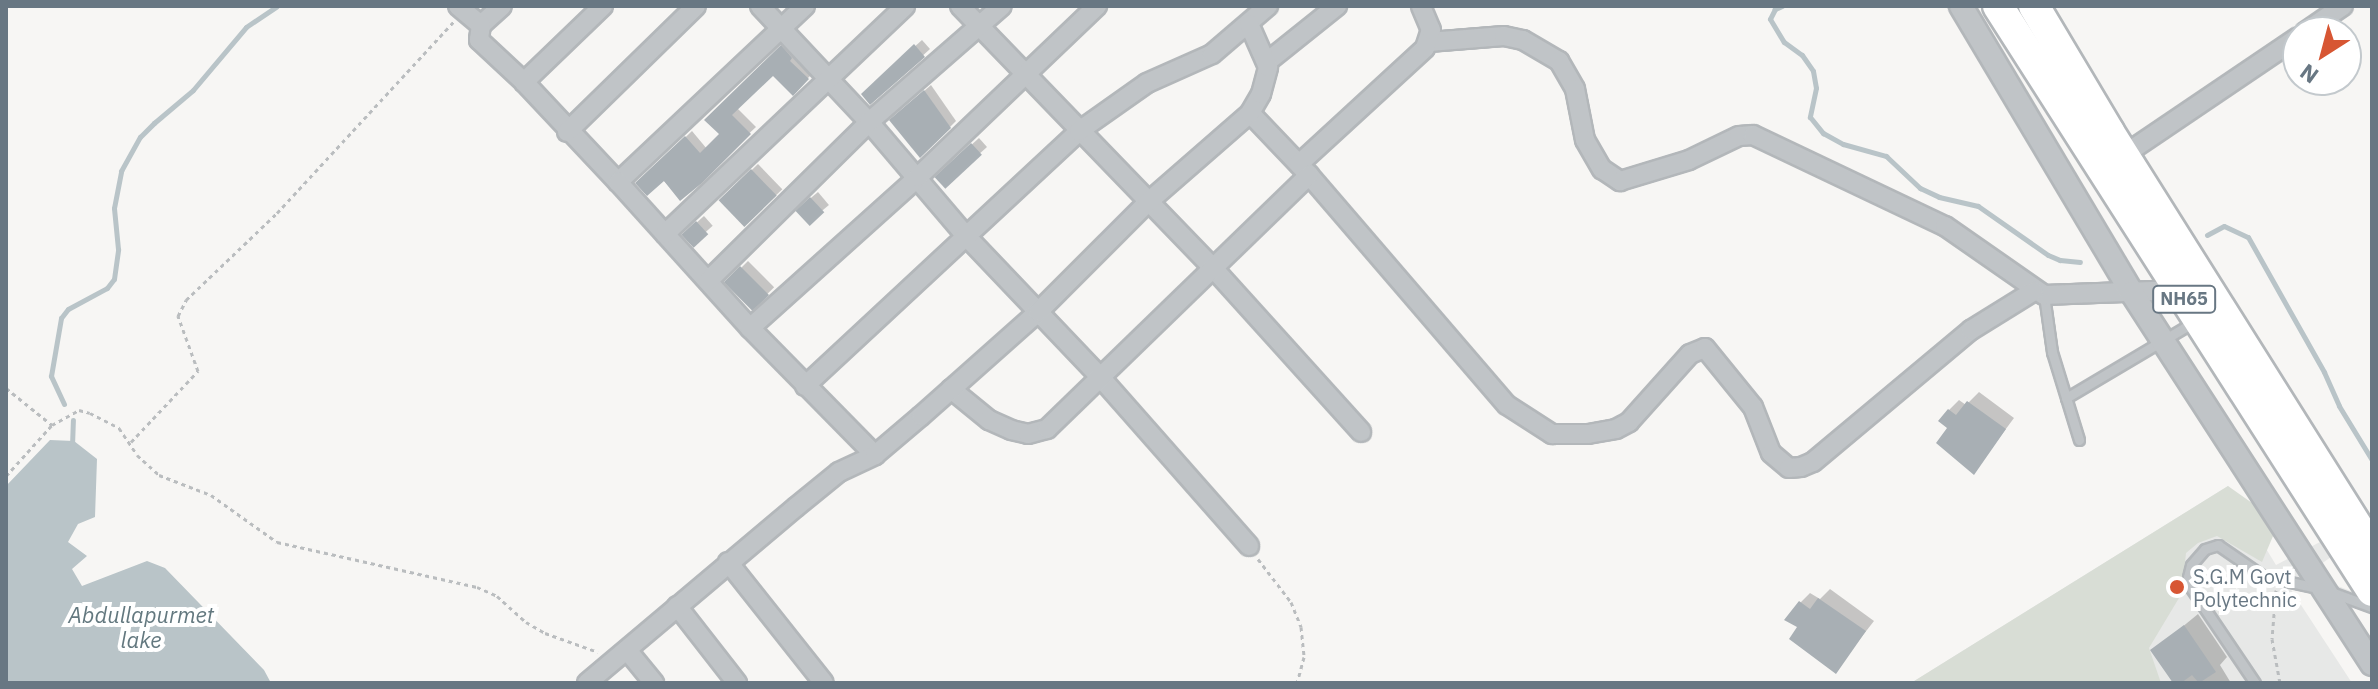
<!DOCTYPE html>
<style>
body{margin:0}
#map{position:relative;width:2378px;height:689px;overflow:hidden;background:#f7f6f4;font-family:"IBM Plex Sans",sans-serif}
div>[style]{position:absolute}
.built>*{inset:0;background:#e7e8e7}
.green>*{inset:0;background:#d8ddd5}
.water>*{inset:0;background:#b9c4c8}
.shadow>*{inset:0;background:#0003;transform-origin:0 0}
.stream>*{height:5px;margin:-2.5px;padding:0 2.5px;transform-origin:2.5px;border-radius:2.5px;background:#b9c4c8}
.building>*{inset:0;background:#a8afb4;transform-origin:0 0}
.path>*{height:3px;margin-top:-1.5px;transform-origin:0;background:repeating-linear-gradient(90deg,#babdbf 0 4px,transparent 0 8px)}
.roads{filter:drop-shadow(2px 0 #b3b7ba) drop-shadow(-2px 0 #b3b7ba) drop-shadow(0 2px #b3b7ba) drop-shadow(0 -2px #b3b7ba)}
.service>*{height:9px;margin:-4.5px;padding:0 4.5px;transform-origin:4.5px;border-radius:4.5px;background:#c0c4c7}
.minor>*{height:18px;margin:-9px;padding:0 9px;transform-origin:9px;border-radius:9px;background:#c0c4c7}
.tertiary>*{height:22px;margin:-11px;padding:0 11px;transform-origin:11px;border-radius:11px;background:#c0c4c7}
.trunk>*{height:30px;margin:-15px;padding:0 15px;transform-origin:15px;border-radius:15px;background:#fff}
.dots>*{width:22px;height:22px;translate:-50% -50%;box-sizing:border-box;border:4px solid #fff;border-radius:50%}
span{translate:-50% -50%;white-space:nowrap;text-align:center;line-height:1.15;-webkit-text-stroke:8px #fff;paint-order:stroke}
.shield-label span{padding:2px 6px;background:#fff;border:2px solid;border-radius:6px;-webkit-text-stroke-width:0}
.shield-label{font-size:18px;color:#687783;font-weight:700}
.poi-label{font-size:20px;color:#687783}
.left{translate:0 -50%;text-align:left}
.water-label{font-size:22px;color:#63787f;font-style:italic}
.frame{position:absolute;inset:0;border:8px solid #687783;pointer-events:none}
.north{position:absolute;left:2282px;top:16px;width:80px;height:80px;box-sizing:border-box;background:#fff;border:2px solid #c3c9cd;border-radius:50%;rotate:216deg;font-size:22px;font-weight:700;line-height:32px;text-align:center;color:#687783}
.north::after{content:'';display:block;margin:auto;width:28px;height:36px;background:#d75633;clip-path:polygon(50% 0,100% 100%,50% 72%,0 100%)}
</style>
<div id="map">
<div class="built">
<i style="clip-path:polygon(2228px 486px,2276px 565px,2320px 542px,2331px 557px,2307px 574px,2356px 593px,2365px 612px,2286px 582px,2352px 683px,1911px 683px)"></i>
</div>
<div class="green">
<i style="clip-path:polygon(2228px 486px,2279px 522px,2262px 562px,2217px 536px,2198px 543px,2186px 553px,2182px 593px,2149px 648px,2161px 683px,1911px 683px)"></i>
</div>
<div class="water">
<i style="clip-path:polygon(50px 440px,74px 441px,97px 459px,95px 517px,78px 524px,68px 542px,87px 556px,72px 569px,82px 586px,147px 561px,165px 568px,264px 670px,271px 683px,6px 683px,6px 486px)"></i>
</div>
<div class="shadow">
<i style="left:922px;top:40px;width:12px;height:80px;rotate:48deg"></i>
<i style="clip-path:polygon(788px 41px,814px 72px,793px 93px,773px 74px,737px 108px,756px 127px,680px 198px,663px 180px,638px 183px,692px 131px,707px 149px,722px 134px,707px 120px)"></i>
<i style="clip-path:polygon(931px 85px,956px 121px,950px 127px,898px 114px)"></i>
<i style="left:979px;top:138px;width:12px;height:57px;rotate:48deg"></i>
<i style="left:758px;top:164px;width:35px;height:52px;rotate:46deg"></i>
<i style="left:818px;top:192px;width:17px;height:27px;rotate:50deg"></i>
<i style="left:704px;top:216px;width:13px;height:27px;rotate:48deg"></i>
<i style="left:748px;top:261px;width:37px;height:30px;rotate:45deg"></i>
<i style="clip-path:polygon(1979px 392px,2014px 418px,1974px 472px,1949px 428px,1949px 410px,1959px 400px,1966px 405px)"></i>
<i style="clip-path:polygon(1830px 589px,1874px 621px,1835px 671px,1800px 627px,1800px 603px,1810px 593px,1820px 599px)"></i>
<i style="clip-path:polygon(2198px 614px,2227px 657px,2220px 665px,2231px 683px,2176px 683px,2153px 651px)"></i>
</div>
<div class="stream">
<i style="left:1782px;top:6px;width:8px;rotate:157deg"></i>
<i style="left:1775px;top:9px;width:11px;rotate:117deg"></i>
<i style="left:1770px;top:19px;width:27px;rotate:59deg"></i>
<i style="left:1784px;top:42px;width:22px;rotate:36deg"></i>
<i style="left:1802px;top:55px;width:19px;rotate:55deg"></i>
<i style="left:1813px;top:71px;width:17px;rotate:80deg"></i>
<i style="left:1816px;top:88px;width:30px;rotate:102deg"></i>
<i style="left:1810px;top:117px;width:21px;rotate:51deg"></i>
<i style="left:1823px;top:133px;width:23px;rotate:29deg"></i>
<i style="left:1843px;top:144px;width:45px;rotate:15.6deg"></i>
<i style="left:1886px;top:156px;width:47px;rotate:43.3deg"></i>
<i style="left:1920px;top:188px;width:21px;rotate:25deg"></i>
<i style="left:1939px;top:197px;width:40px;rotate:13deg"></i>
<i style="left:1978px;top:206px;width:85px;rotate:35deg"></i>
<i style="left:2048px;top:255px;width:13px;rotate:23deg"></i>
<i style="left:2060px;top:260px;width:20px;rotate:6deg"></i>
<i style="left:2207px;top:235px;width:19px;rotate:-28deg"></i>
<i style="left:2224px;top:226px;width:26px;rotate:25deg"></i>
<i style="left:2248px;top:237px;width:155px;rotate:60.6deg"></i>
<i style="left:2324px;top:372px;width:37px;rotate:66deg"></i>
<i style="left:2339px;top:406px;width:63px;rotate:58.6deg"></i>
<i style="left:64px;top:404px;width:31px;rotate:-115deg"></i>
<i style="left:51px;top:376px;width:59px;rotate:-80.2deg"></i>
<i style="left:61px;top:318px;width:11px;rotate:-52deg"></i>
<i style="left:68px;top:309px;width:44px;rotate:-28.3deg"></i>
<i style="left:107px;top:288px;width:11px;rotate:-52deg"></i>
<i style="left:114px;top:279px;width:30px;rotate:-82deg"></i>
<i style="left:118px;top:249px;width:41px;rotate:-95.6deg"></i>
<i style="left:114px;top:208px;width:38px;rotate:-79deg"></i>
<i style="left:121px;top:171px;width:39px;rotate:-61deg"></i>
<i style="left:140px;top:137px;width:20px;rotate:-45deg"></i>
<i style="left:154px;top:123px;width:51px;rotate:-40.2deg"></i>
<i style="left:193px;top:90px;width:82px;rotate:-49.9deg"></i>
<i style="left:246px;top:27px;width:37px;rotate:-34deg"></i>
<i style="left:72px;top:446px;width:26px;rotate:-88deg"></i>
</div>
<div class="building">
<i style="clip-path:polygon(914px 44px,925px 57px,870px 105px,861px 94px)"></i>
<i style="clip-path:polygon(781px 45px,792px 58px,790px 61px,809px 79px,793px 96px,773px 76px,732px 115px,751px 134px,702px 183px,680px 201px,664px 181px,647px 196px,635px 183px,685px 136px,700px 153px,719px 134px,704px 120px)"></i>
<i style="clip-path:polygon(924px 90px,951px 128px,920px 158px,889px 120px)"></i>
<i style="left:971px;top:143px;width:16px;height:50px;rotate:47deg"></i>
<i style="left:751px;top:169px;width:37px;height:45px;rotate:46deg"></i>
<i style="left:810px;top:197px;width:21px;height:20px;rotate:47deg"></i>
<i style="left:696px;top:221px;width:18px;height:20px;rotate:47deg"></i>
<i style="left:740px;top:266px;width:41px;height:23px;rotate:45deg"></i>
<i style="clip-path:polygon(1967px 401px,2006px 429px,1974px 475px,1936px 443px,1947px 428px,1938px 421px,1948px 409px,1956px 415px)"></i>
<i style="clip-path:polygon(1818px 598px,1866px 631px,1836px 674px,1789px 639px,1797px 627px,1784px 620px,1799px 601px,1810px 609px)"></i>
<i style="clip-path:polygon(2184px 625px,2216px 672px,2199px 683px,2192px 675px,2181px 683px,2173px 683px,2150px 650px)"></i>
</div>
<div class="path">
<i style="left:6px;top:388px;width:59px;rotate:38.8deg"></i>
<i style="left:131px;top:442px;width:98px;rotate:-46.7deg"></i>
<i style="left:198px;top:371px;width:59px;rotate:-110deg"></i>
<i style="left:178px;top:316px;width:18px;rotate:-63deg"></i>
<i style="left:186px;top:300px;width:126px;rotate:-43.7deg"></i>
<i style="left:277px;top:213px;width:260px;rotate:-47.3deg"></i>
<i style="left:6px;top:476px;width:69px;rotate:-48deg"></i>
<i style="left:52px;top:425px;width:31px;rotate:-29deg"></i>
<i style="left:79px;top:410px;width:11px;rotate:15deg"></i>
<i style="left:90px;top:413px;width:33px;rotate:27deg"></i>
<i style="left:119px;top:428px;width:32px;rotate:56deg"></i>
<i style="left:137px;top:455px;width:30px;rotate:42deg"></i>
<i style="left:159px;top:475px;width:56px;rotate:21deg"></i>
<i style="left:211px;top:495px;width:81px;rotate:35.5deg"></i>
<i style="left:277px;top:542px;width:205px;rotate:12.7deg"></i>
<i style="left:477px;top:587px;width:22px;rotate:24deg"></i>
<i style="left:497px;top:596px;width:39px;rotate:42deg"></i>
<i style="left:526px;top:622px;width:22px;rotate:30deg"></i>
<i style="left:545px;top:633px;width:56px;rotate:19.7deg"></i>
<i style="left:1258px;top:559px;width:54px;rotate:52.5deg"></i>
<i style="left:1291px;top:602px;width:27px;rotate:68deg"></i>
<i style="left:1301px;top:627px;width:30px;rotate:84deg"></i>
<i style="left:1304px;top:657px;width:27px;rotate:105deg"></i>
<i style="left:2276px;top:590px;width:49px;rotate:94.7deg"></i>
<i style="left:2272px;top:639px;width:45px;rotate:79.7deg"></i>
</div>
<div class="roads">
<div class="service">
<i style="left:2044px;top:295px;width:58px;rotate:82deg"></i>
<i style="left:2052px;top:352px;width:92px;rotate:72.9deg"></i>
<i style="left:2066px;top:398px;width:149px;rotate:-30.7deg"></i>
<i style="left:2331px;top:592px;width:44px;rotate:20.1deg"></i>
<i style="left:2255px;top:683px;width:115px;rotate:-124deg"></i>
<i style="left:2191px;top:588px;width:11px;rotate:-105deg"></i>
<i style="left:2188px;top:577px;width:12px;rotate:-76deg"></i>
<i style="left:2191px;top:565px;width:21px;rotate:-49deg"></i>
<i style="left:2205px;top:549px;width:14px;rotate:-17deg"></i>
<i style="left:2218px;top:545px;width:55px;rotate:34.6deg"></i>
<i style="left:2263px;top:576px;width:55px;rotate:12.5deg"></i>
</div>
<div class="minor">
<i style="left:458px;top:6px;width:30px;rotate:40deg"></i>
<i style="left:481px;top:25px;width:28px;rotate:-42deg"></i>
<i style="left:603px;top:6px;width:110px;rotate:136.1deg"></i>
<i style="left:524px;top:82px;width:137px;rotate:46.8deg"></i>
<i style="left:760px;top:6px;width:159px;rotate:46.8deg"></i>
<i style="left:869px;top:122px;width:150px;rotate:49.6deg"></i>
<i style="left:966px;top:236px;width:196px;rotate:46.4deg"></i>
<i style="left:1101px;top:378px;width:224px;rotate:48.6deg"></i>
<i style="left:805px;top:6px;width:257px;rotate:136.7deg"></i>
<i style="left:618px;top:182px;width:197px;rotate:47.9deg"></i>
<i style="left:750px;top:328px;width:178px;rotate:45.5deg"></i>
<i style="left:960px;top:6px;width:364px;rotate:46deg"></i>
<i style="left:1213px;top:268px;width:221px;rotate:47.9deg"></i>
<i style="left:481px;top:25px;width:15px;rotate:98deg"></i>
<i style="left:479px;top:40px;width:62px;rotate:43deg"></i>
<i style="left:2305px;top:32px;width:46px;rotate:-34.4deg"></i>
<i style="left:1429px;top:42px;width:75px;rotate:-4.6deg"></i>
<i style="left:1504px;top:36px;width:19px;rotate:12deg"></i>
<i style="left:1523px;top:40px;width:42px;rotate:30.3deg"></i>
<i style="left:1559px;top:61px;width:32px;rotate:60deg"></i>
<i style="left:1575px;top:89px;width:52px;rotate:78.9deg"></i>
<i style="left:1585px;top:140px;width:34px;rotate:60deg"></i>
<i style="left:1602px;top:169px;width:22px;rotate:34deg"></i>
<i style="left:1620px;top:181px;width:72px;rotate:-16.9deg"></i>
<i style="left:1689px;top:160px;width:55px;rotate:-25.6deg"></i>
<i style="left:1739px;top:136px;width:14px;rotate:-4deg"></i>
<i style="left:1753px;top:135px;width:212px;rotate:25.4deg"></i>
<i style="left:1945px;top:226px;width:121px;rotate:34.9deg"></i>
<i style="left:2044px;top:295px;width:135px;rotate:-2.1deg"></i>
<i style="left:1267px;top:62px;width:90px;rotate:-38.7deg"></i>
<i style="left:1250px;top:113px;width:86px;rotate:46.4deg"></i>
<i style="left:1309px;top:175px;width:303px;rotate:49.3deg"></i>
<i style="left:1507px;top:405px;width:54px;rotate:32.8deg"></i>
<i style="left:1552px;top:434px;width:36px"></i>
<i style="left:1588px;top:434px;width:28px;rotate:-10deg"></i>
<i style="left:1616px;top:429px;width:15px;rotate:-28deg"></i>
<i style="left:1629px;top:422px;width:91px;rotate:-48.1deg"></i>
<i style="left:1690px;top:354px;width:16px;rotate:-22deg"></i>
<i style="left:1705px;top:348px;width:76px;rotate:50.9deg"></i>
<i style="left:1753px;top:407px;width:49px;rotate:68.6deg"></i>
<i style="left:1771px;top:453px;width:23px;rotate:40deg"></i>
<i style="left:1789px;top:468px;width:12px;rotate:-5deg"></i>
<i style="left:1801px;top:467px;width:13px;rotate:-23deg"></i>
<i style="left:1813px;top:462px;width:206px;rotate:-39.9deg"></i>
<i style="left:1971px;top:330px;width:74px;rotate:-31.8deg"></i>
<i style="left:567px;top:132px;width:180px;rotate:-44.3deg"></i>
<i style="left:2124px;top:155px;width:210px;rotate:-34.1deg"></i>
<i style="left:1299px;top:164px;width:171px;rotate:-42.6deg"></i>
<i style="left:1425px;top:48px;width:19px;rotate:-72deg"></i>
<i style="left:1431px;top:30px;width:26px;rotate:-113deg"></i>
<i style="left:665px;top:234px;width:331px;rotate:-43.5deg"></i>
<i style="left:708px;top:281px;width:226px;rotate:-44.6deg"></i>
<i style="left:869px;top:122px;width:176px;rotate:-41.1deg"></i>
<i style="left:750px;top:328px;width:226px;rotate:-41.9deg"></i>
<i style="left:918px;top:177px;width:248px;rotate:-43.7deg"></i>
<i style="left:805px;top:386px;width:374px;rotate:-42.9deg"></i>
<i style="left:1079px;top:131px;width:83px;rotate:-35.2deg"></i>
<i style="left:1147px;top:83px;width:71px;rotate:-24deg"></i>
<i style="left:1212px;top:54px;width:74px;rotate:-40.6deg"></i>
<i style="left:951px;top:389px;width:49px;rotate:39.2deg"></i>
<i style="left:989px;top:420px;width:24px;rotate:24deg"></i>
<i style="left:1011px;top:430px;width:17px;rotate:13deg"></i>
<i style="left:1028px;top:434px;width:20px;rotate:-15deg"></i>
<i style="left:1047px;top:429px;width:365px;rotate:-44.1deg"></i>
<i style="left:728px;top:562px;width:154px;rotate:51.6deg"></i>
<i style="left:677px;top:606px;width:98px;rotate:52.1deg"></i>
<i style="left:627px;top:650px;width:43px;rotate:50.7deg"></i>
<i style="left:587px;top:683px;width:273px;rotate:-40.1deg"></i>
<i style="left:796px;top:507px;width:55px;rotate:-39.1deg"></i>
<i style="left:839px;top:472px;width:40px;rotate:-25deg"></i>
<i style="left:875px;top:455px;width:60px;rotate:-40.3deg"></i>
<i style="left:921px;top:416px;width:157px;rotate:-41.6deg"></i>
<i style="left:1038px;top:312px;width:154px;rotate:-45deg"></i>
<i style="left:1147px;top:203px;width:137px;rotate:-41.1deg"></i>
<i style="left:1250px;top:113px;width:22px;rotate:-60deg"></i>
<i style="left:1261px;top:94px;width:28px;rotate:-75deg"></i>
<i style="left:1268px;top:67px;width:47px;rotate:-113.8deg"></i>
</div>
<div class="tertiary">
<i style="left:1961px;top:6px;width:334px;rotate:59.2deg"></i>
<i style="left:2132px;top:293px;width:442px;rotate:57.1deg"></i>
</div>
<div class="trunk">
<i style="left:1998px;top:6px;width:694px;rotate:57.41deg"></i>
<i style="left:2034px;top:6px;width:147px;rotate:59.2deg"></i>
<i style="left:2109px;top:132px;width:493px;rotate:57.8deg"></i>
</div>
</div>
<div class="dots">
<i style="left:2177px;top:587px;background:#d75633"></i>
</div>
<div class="shield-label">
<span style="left:2184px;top:299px">NH65</span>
</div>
<div class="poi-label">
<span class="left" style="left:2193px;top:588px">S.G.M Govt<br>Polytechnic</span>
</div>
<div class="water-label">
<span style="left:141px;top:627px">Abdullapurmet<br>lake</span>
</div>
<div class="frame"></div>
<div class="north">N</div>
</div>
